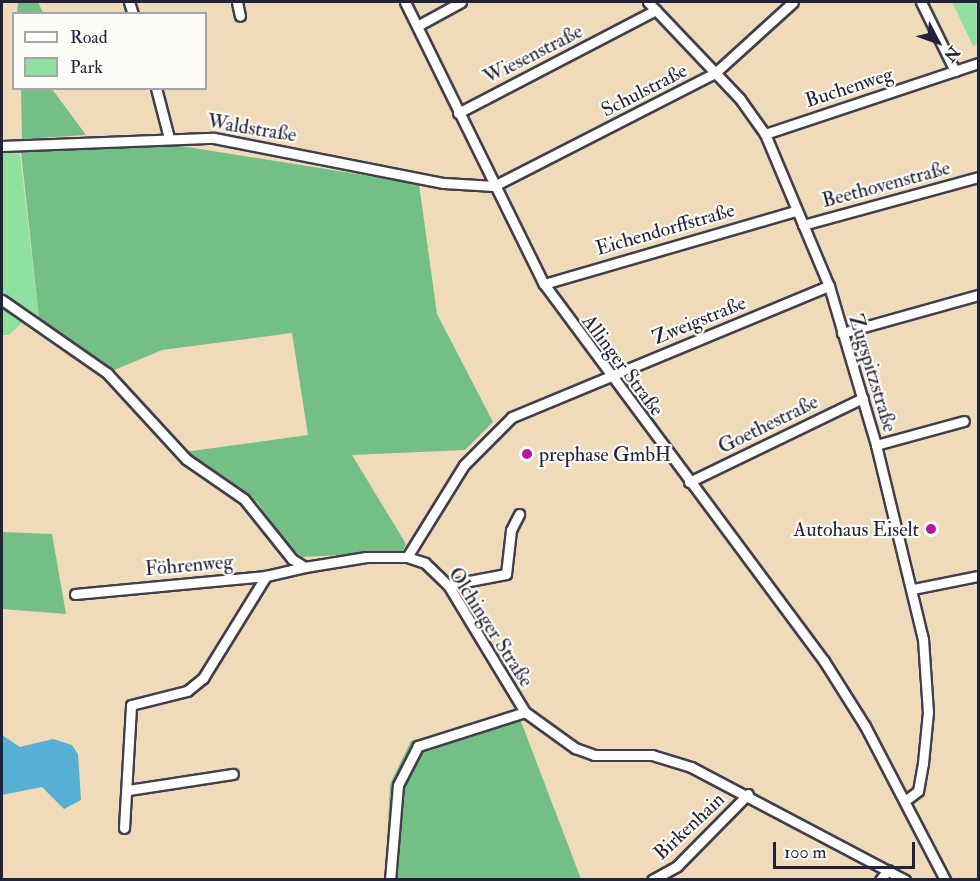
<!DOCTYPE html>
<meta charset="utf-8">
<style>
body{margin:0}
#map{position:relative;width:980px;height:881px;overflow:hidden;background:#efdbba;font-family:"IM FELL Double Pica",serif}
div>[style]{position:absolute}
.green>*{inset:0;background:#90e1a0}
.forest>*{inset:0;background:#74bf86}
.water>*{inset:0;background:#56b0d3}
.roads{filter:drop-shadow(2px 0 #413e4e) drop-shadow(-2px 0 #413e4e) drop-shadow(0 2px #413e4e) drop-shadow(0 -2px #413e4e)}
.street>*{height:9px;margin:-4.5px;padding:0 4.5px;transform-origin:4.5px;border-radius:4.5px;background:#fff}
.dots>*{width:16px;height:16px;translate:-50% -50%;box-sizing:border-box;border:3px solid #fdfcf7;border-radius:50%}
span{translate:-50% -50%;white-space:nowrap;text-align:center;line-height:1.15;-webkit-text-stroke:4.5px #fdfcf7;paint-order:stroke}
.street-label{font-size:20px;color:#22223b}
.poi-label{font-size:20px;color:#22223b}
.left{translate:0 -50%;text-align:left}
.right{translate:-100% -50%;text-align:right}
.frame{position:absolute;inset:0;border:3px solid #22223b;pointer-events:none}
.legend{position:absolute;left:12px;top:12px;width:195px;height:78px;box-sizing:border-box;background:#fdfcf7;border:2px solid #a5a5ac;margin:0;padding:8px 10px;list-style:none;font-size:18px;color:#22223b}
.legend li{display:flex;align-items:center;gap:12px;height:30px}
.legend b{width:30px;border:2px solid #a5a5ac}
.north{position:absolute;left:908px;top:12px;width:60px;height:60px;-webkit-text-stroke:4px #fdfcf7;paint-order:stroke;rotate:131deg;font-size:16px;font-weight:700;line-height:24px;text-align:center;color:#22223b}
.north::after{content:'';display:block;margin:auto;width:21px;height:27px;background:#22223b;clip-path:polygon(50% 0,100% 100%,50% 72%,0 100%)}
.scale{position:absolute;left:773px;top:842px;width:142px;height:27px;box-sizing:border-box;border:3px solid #22223b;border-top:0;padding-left:8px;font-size:18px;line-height:21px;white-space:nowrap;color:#22223b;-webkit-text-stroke:4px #fdfcf7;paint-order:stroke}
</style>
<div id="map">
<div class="green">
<i style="clip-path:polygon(952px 2px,978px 2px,978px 44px,973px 46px)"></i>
<i style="clip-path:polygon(2px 152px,20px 154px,39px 318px,2px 292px)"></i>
<i style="clip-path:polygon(2px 306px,24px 321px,9px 335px,2px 335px)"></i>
</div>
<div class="forest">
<i style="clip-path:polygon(18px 2px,38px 2px,43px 13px,17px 13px)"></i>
<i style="clip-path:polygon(21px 89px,52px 89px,86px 135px,22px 139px)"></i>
<i style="clip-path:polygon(163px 143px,419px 184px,437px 314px,493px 422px,465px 450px,352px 455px,406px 544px,402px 552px,302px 557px,285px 543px,257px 502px,184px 452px,308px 435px,292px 333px,162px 350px,112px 371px,39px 318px,21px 152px)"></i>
<i style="clip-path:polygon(2px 532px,52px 534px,66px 614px,2px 609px)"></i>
<i style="clip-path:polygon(517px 711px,581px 879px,385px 880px,390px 784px,411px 741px)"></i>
</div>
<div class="water">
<i style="clip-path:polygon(2px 735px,20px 747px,53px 739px,72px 745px,78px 754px,81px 800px,64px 809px,42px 787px,2px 795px)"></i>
</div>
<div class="roads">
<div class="street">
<i style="left:129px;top:2px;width:13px;rotate:72deg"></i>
<i style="left:237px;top:2px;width:14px;rotate:78deg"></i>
<i style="left:405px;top:2px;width:314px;rotate:63.8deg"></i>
<i style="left:544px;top:284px;width:470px;rotate:53.4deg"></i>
<i style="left:824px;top:661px;width:77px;rotate:57.8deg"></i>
<i style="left:865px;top:726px;width:174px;rotate:62.5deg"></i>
<i style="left:648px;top:2px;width:134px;rotate:46.5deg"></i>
<i style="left:740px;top:99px;width:43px;rotate:54.5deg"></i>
<i style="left:765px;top:134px;width:165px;rotate:67.2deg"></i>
<i style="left:829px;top:286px;width:166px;rotate:73.5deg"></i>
<i style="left:876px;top:445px;width:200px;rotate:76.4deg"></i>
<i style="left:923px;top:639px;width:73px;rotate:86.1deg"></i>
<i style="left:928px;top:712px;width:51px;rotate:95.6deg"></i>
<i style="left:923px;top:763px;width:28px;rotate:100deg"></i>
<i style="left:918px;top:791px;width:15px;rotate:143deg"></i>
<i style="left:921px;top:2px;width:77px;rotate:63.8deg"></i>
<i style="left:419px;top:25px;width:48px;rotate:-28.7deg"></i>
<i style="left:156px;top:88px;width:52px;rotate:75.4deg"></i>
<i style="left:458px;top:113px;width:223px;rotate:-27.5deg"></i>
<i style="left:765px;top:134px;width:225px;rotate:-18.4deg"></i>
<i style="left:2px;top:146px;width:212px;rotate:-2.2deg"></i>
<i style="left:214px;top:138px;width:234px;rotate:11.1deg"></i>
<i style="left:444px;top:183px;width:50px;rotate:3.4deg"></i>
<i style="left:494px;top:186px;width:248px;rotate:-27.1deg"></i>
<i style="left:715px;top:73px;width:105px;rotate:-42.3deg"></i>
<i style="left:803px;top:225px;width:181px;rotate:-15.3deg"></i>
<i style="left:544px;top:284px;width:262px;rotate:-16.2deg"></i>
<i style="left:2px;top:300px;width:128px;rotate:34.8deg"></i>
<i style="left:107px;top:373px;width:117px;rotate:47.4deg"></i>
<i style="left:186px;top:459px;width:70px;rotate:34.6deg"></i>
<i style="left:244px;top:499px;width:77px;rotate:51.3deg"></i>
<i style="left:292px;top:559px;width:15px;rotate:32deg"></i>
<i style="left:305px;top:567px;width:62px;rotate:-9.3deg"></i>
<i style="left:366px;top:557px;width:41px"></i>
<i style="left:407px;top:557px;width:19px;rotate:18deg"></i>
<i style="left:425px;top:563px;width:32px;rotate:44deg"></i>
<i style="left:448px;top:585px;width:149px;rotate:58.8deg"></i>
<i style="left:525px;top:712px;width:62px;rotate:35.8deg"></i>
<i style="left:575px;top:748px;width:20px;rotate:20deg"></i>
<i style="left:594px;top:755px;width:58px"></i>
<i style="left:652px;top:755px;width:41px;rotate:17.1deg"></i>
<i style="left:691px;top:767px;width:242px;rotate:27.8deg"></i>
<i style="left:842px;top:333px;width:141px;rotate:-15.6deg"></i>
<i style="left:876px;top:445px;width:91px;rotate:-15.3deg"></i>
<i style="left:689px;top:482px;width:193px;rotate:-25.8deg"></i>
<i style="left:407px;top:557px;width:108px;rotate:-58.2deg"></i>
<i style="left:464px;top:465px;width:68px;rotate:-45deg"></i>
<i style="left:512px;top:417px;width:343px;rotate:-22.5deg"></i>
<i style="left:448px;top:585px;width:59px;rotate:-10.7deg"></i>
<i style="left:506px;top:574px;width:44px;rotate:-83.5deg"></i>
<i style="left:511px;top:530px;width:18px;rotate:-63deg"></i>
<i style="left:913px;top:589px;width:66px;rotate:-11.3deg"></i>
<i style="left:75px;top:594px;width:192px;rotate:-5.4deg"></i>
<i style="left:266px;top:576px;width:40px;rotate:-13deg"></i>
<i style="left:128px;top:790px;width:106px;rotate:-8.7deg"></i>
<i style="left:124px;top:828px;width:123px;rotate:-86.7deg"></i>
<i style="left:131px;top:705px;width:58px;rotate:-14deg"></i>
<i style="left:187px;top:691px;width:21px;rotate:-39deg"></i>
<i style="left:203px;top:678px;width:120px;rotate:-58.3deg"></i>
<i style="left:390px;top:880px;width:95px;rotate:-85.2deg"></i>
<i style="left:398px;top:785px;width:44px;rotate:-62.9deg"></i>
<i style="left:418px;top:746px;width:112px;rotate:-17.6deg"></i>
<i style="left:652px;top:880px;width:29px;rotate:-29deg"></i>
<i style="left:677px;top:866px;width:101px;rotate:-45.4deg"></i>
<i style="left:880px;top:880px;width:13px;rotate:-51deg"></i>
</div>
</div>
<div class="dots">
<i style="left:527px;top:454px;background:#b5179e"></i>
<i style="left:931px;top:529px;background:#b5179e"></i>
</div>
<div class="street-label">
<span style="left:533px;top:54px;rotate:-27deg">Wiesenstraße</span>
<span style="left:849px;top:87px;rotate:-18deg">Buchenweg</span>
<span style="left:644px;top:90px;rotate:-27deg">Schulstraße</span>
<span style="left:252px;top:128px;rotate:9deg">Waldstraße</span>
<span style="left:886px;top:184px;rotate:-15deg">Beethovenstraße</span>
<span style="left:665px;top:229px;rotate:-16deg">Eichendorffstraße</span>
<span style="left:699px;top:320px;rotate:-22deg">Zweigstraße</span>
<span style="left:623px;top:365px;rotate:53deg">Allinger Straße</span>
<span style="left:873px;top:373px;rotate:73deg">Zugspitzstraße</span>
<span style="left:768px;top:424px;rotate:-26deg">Goethestraße</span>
<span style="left:189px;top:565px;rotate:-5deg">Föhrenweg</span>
<span style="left:491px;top:627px;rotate:57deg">Olchinger Straße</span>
<span style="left:689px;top:826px;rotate:-43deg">Birkenhain</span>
</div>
<div class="poi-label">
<span class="left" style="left:539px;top:454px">prephase GmbH</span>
<span class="right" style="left:919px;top:529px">Autohaus Eiselt</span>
</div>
<div class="frame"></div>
<ul class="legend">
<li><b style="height:8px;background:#fff"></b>Road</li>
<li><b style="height:16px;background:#90e1a0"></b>Park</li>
</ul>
<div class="north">N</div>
<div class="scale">100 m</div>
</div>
